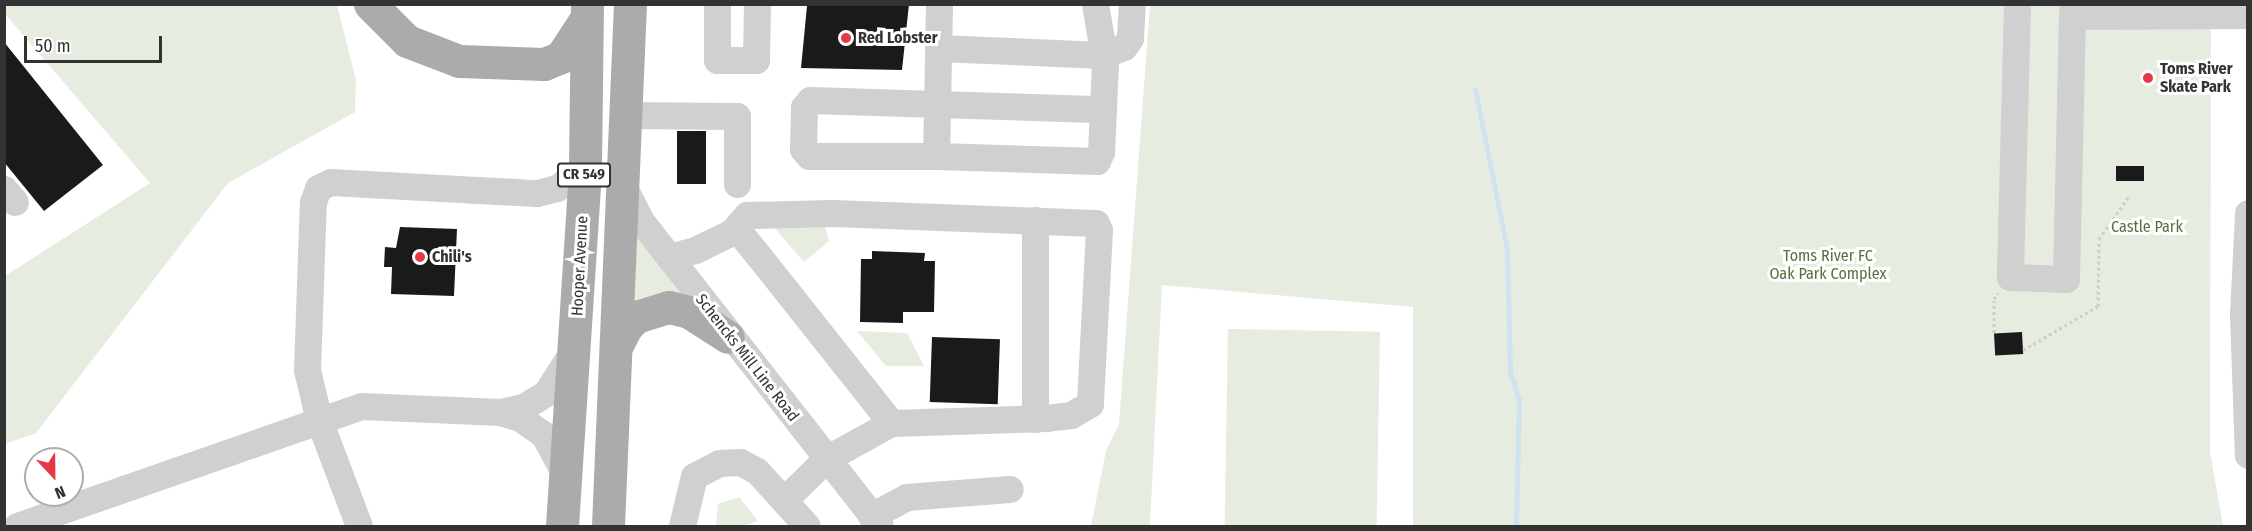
<!DOCTYPE html>
<style>
body{margin:0}
#map{position:relative;width:2252px;height:531px;overflow:hidden;background:#fff;font-family:"Fira Sans Condensed",sans-serif}
div>[style]{position:absolute}
.green>*{inset:0;background:#e6ecdf;transform-origin:0 0}
.stream>*{height:5px;margin:-2.5px;padding:0 2.5px;transform-origin:2.5px;border-radius:2.5px;background:#cfe2ee}
.building>*{inset:0;background:#1a1a1a;transform-origin:0 0}
.path>*{height:3px;margin-top:-1.5px;transform-origin:0;background:repeating-linear-gradient(90deg,#cdcdcd 0 3px,transparent 0 6px)}
.minor>*{height:27px;margin:-13.5px;padding:0 13.5px;transform-origin:13.5px;border-radius:13.5px;background:#d0d0d0}
.major>*{height:33px;margin:-16.5px;padding:0 16.5px;transform-origin:16.5px;border-radius:16.5px;background:#ababab}
.dots>*{width:16px;height:16px;translate:-50% -50%;box-sizing:border-box;border:3px solid #fff;border-radius:50%}
span{translate:-50% -50%;white-space:nowrap;text-align:center;line-height:1.15;-webkit-text-stroke:6px #fff;paint-order:stroke}
.shield-label span{padding:2px 4px;background:#fff;border:2px solid;border-radius:4px;-webkit-text-stroke-width:0}
.shield-label{font-size:15px;color:#333;font-weight:700}
.poi-label{font-size:16px;color:#333;font-weight:700}
.left{translate:0 -50%;text-align:left}
.park-label{font-size:16px;color:#56703f}
.street-label{font-size:16px;color:#333}
.frame{position:absolute;inset:0;border:6px solid #333;pointer-events:none}
.north{position:absolute;left:24px;top:447px;width:60px;height:60px;box-sizing:border-box;background:#fff;border:2px solid #adadad;border-radius:50%;rotate:158deg;font-size:16px;font-weight:700;line-height:24px;text-align:center;color:#333}
.north::after{content:'';display:block;margin:auto;width:21px;height:27px;background:#e63946;clip-path:polygon(50% 0,100% 100%,50% 72%,0 100%)}
.scale{position:absolute;left:24px;top:36px;width:138px;height:27px;box-sizing:border-box;border:3px solid #333;border-top:0;padding-left:8px;font-size:18px;line-height:21px;white-space:nowrap;color:#333;-webkit-text-stroke:4px #fff;paint-order:stroke}
</style>
<div id="map">
<div class="green">
<i style="clip-path:polygon(5px 4px,337px 5px,356px 80px,355px 112px,228px 183px,36px 433px,5px 444px,5px 276px,150px 183px,5px 14px)"></i>
<i style="clip-path:polygon(1150px 5px,2211px 5px,2210px 452px,2223px 526px,1413px 526px,1413px 307px,1162px 285px,1150px 526px,1091px 526px,1106px 451px,1119px 424px)"></i>
<i style="clip-path:polygon(772px 225px,825px 226px,829px 241px,804px 262px)"></i>
<i style="clip-path:polygon(637px 235px,688px 295px,634px 303px)"></i>
<i style="left:1228px;top:329px;width:152px;height:197px;rotate:1deg"></i>
<i style="clip-path:polygon(857px 331px,907px 333px,924px 366px,886px 366px)"></i>
<i style="clip-path:polygon(739px 497px,758px 521px,744px 526px,716px 526px,718px 504px)"></i>
</div>
<div class="stream">
<i style="left:1475px;top:89px;width:163px;rotate:78.7deg"></i>
<i style="left:1507px;top:249px;width:122px;rotate:88.6deg"></i>
<i style="left:1510px;top:371px;width:30px;rotate:73deg"></i>
<i style="left:1519px;top:400px;width:126px;rotate:91.4deg"></i>
</div>
<div class="building">
<i style="clip-path:polygon(814px 4px,909px 4px,902px 70px,801px 68px,807px 6px)"></i>
<i style="clip-path:polygon(4px 42px,103px 165px,44px 211px,4px 162px)"></i>
<i style="left:677px;top:131px;width:29px;height:53px"></i>
<i style="left:2116px;top:166px;width:28px;height:15px"></i>
<i style="clip-path:polygon(400px 227px,457px 229px,454px 296px,391px 294px,392px 267px,384px 267px,385px 247px,396px 248px)"></i>
<i style="clip-path:polygon(872px 251px,925px 253px,924px 261px,935px 261px,934px 312px,903px 312px,903px 323px,860px 322px,861px 259px,872px 259px)"></i>
<i style="left:2022px;top:332px;width:22px;height:28px;rotate:87deg"></i>
<i style="left:932px;top:337px;width:68px;height:65px;rotate:2deg"></i>
</div>
<div class="path">
<i style="left:1994px;top:333px;width:34px;rotate:-90deg"></i>
<i style="left:1994px;top:299px;width:7px;rotate:-56deg"></i>
<i style="left:2023px;top:350px;width:87px;rotate:-30.4deg"></i>
<i style="left:2098px;top:306px;width:67px;rotate:-89.1deg"></i>
<i style="left:2099px;top:239px;width:52px;rotate:-55.1deg"></i>
</div>
<div class="minor">
<i style="left:717px;top:4px;width:56px;rotate:90deg"></i>
<i style="left:717px;top:60px;width:39px"></i>
<i style="left:756px;top:60px;width:56px;rotate:-89deg"></i>
<i style="left:939px;top:4px;width:152px;rotate:91.1deg"></i>
<i style="left:936px;top:156px;width:161px;rotate:1.8deg"></i>
<i style="left:1097px;top:161px;width:10px;rotate:-66deg"></i>
<i style="left:1101px;top:152px;width:89px;rotate:-87.4deg"></i>
<i style="left:1105px;top:63px;width:60px;rotate:-99.6deg"></i>
<i style="left:2017px;top:4px;width:273px;rotate:91.5deg"></i>
<i style="left:2010px;top:277px;width:56px;rotate:2deg"></i>
<i style="left:2066px;top:279px;width:263px;rotate:-88.7deg"></i>
<i style="left:2073px;top:4px;width:12px;rotate:95deg"></i>
<i style="left:2072px;top:16px;width:176px;rotate:-0.3deg"></i>
<i style="left:938px;top:48px;width:165px;rotate:2.4deg"></i>
<i style="left:1103px;top:55px;width:22px;rotate:-21deg"></i>
<i style="left:1124px;top:47px;width:11px;rotate:-56deg"></i>
<i style="left:1130px;top:38px;width:34px;rotate:-87deg"></i>
<i style="left:624px;top:115px;width:113px;rotate:0.5deg"></i>
<i style="left:737px;top:116px;width:68px;rotate:90deg"></i>
<i style="left:936px;top:156px;width:127px;rotate:180deg"></i>
<i style="left:809px;top:156px;width:9px;rotate:-131deg"></i>
<i style="left:803px;top:149px;width:42px;rotate:-88.6deg"></i>
<i style="left:804px;top:107px;width:9px;rotate:-49deg"></i>
<i style="left:810px;top:100px;width:293px;rotate:1.8deg"></i>
<i style="left:622px;top:184px;width:42px;rotate:62.8deg"></i>
<i style="left:641px;top:221px;width:387px;rotate:51.9deg"></i>
<i style="left:4px;top:189px;width:17px;rotate:50deg"></i>
<i style="left:2248px;top:213px;width:101px;rotate:92.8deg"></i>
<i style="left:2243px;top:314px;width:141px;rotate:88deg"></i>
<i style="left:732px;top:232px;width:8px;rotate:7deg"></i>
<i style="left:740px;top:233px;width:28px;rotate:51deg"></i>
<i style="left:758px;top:255px;width:214px;rotate:51.6deg"></i>
<i style="left:891px;top:423px;width:74px;rotate:151deg"></i>
<i style="left:826px;top:459px;width:57px;rotate:135.7deg"></i>
<i style="left:669px;top:257px;width:27px;rotate:-15deg"></i>
<i style="left:695px;top:250px;width:41px;rotate:-25.9deg"></i>
<i style="left:732px;top:232px;width:23px;rotate:-49deg"></i>
<i style="left:747px;top:215px;width:86px;rotate:-1.3deg"></i>
<i style="left:833px;top:213px;width:263px;rotate:2.2deg"></i>
<i style="left:1096px;top:223px;width:8px;rotate:67deg"></i>
<i style="left:1099px;top:230px;width:174px;rotate:93deg"></i>
<i style="left:1090px;top:404px;width:22px;rotate:150deg"></i>
<i style="left:1071px;top:415px;width:24px;rotate:173deg"></i>
<i style="left:1047px;top:418px;width:156px;rotate:178.2deg"></i>
<i style="left:500px;top:412px;width:24px;rotate:-12deg"></i>
<i style="left:523px;top:407px;width:27px;rotate:-31deg"></i>
<i style="left:546px;top:393px;width:50px;rotate:-57.3deg"></i>
<i style="left:1035px;top:419px;width:199px;rotate:-90deg"></i>
<i style="left:871px;top:516px;width:40px;rotate:-28deg"></i>
<i style="left:906px;top:497px;width:104px;rotate:-4.4deg"></i>
<i style="left:17px;top:526px;width:364px;rotate:-19.2deg"></i>
<i style="left:361px;top:406px;width:139px;rotate:2.5deg"></i>
<i style="left:500px;top:412px;width:21px;rotate:17deg"></i>
<i style="left:520px;top:418px;width:29px;rotate:35deg"></i>
<i style="left:544px;top:435px;width:47px;rotate:61.8deg"></i>
<i style="left:359px;top:526px;width:113px;rotate:-110.7deg"></i>
<i style="left:319px;top:420px;width:51px;rotate:-103.5deg"></i>
<i style="left:307px;top:370px;width:168px;rotate:-88deg"></i>
<i style="left:313px;top:202px;width:15px;rotate:-70deg"></i>
<i style="left:318px;top:188px;width:14px;rotate:-25deg"></i>
<i style="left:331px;top:182px;width:206px;rotate:3.1deg"></i>
<i style="left:537px;top:193px;width:21px;rotate:-14deg"></i>
<i style="left:557px;top:188px;width:35px;rotate:-37deg"></i>
<i style="left:682px;top:526px;width:51px;rotate:-76.5deg"></i>
<i style="left:694px;top:476px;width:28px;rotate:-27deg"></i>
<i style="left:719px;top:463px;width:21px;rotate:-3deg"></i>
<i style="left:740px;top:462px;width:19px;rotate:28deg"></i>
<i style="left:757px;top:471px;width:74px;rotate:47.7deg"></i>
</div>
<div class="major">
<i style="left:370px;top:4px;width:52px;rotate:45deg"></i>
<i style="left:407px;top:41px;width:56px;rotate:21deg"></i>
<i style="left:459px;top:61px;width:85px;rotate:2deg"></i>
<i style="left:544px;top:64px;width:18px;rotate:-22deg"></i>
<i style="left:561px;top:57px;width:45px;rotate:-56.7deg"></i>
<i style="left:616px;top:347px;width:22px;rotate:-63deg"></i>
<i style="left:626px;top:327px;width:14px;rotate:-45deg"></i>
<i style="left:636px;top:317px;width:34px;rotate:-17deg"></i>
<i style="left:669px;top:307px;width:21px;rotate:14deg"></i>
<i style="left:689px;top:312px;width:46px;rotate:32.7deg"></i>
<i style="left:562px;top:526px;width:360px;rotate:-86.3deg"></i>
<i style="left:585px;top:167px;width:163px;rotate:-89.3deg"></i>
<i style="left:608px;top:526px;width:522px;rotate:-87.59deg"></i>
</div>
<div class="dots">
<i style="left:846px;top:38px;background:#e63946"></i>
<i style="left:2148px;top:78px;background:#e63946"></i>
<i style="left:420px;top:257px;background:#e63946"></i>
</div>
<div class="shield-label">
<span style="left:584px;top:175px">CR 549</span>
</div>
<div class="poi-label">
<span class="left" style="left:858px;top:38px">Red Lobster</span>
<span class="left" style="left:2160px;top:78px">Toms River<br>Skate Park</span>
<span class="left" style="left:432px;top:257px">Chili's</span>
</div>
<div class="park-label">
<span style="left:2147px;top:227px">Castle Park</span>
<span style="left:1828px;top:265px">Toms River FC<br>Oak Park Complex</span>
</div>
<div class="street-label">
<span style="left:580px;top:266px;rotate:-87deg">Hooper Avenue</span>
<span style="left:747px;top:358px;rotate:52deg">Schencks Mill Line Road</span>
</div>
<div class="frame"></div>
<div class="north">N</div>
<div class="scale">50 m</div>
</div>
